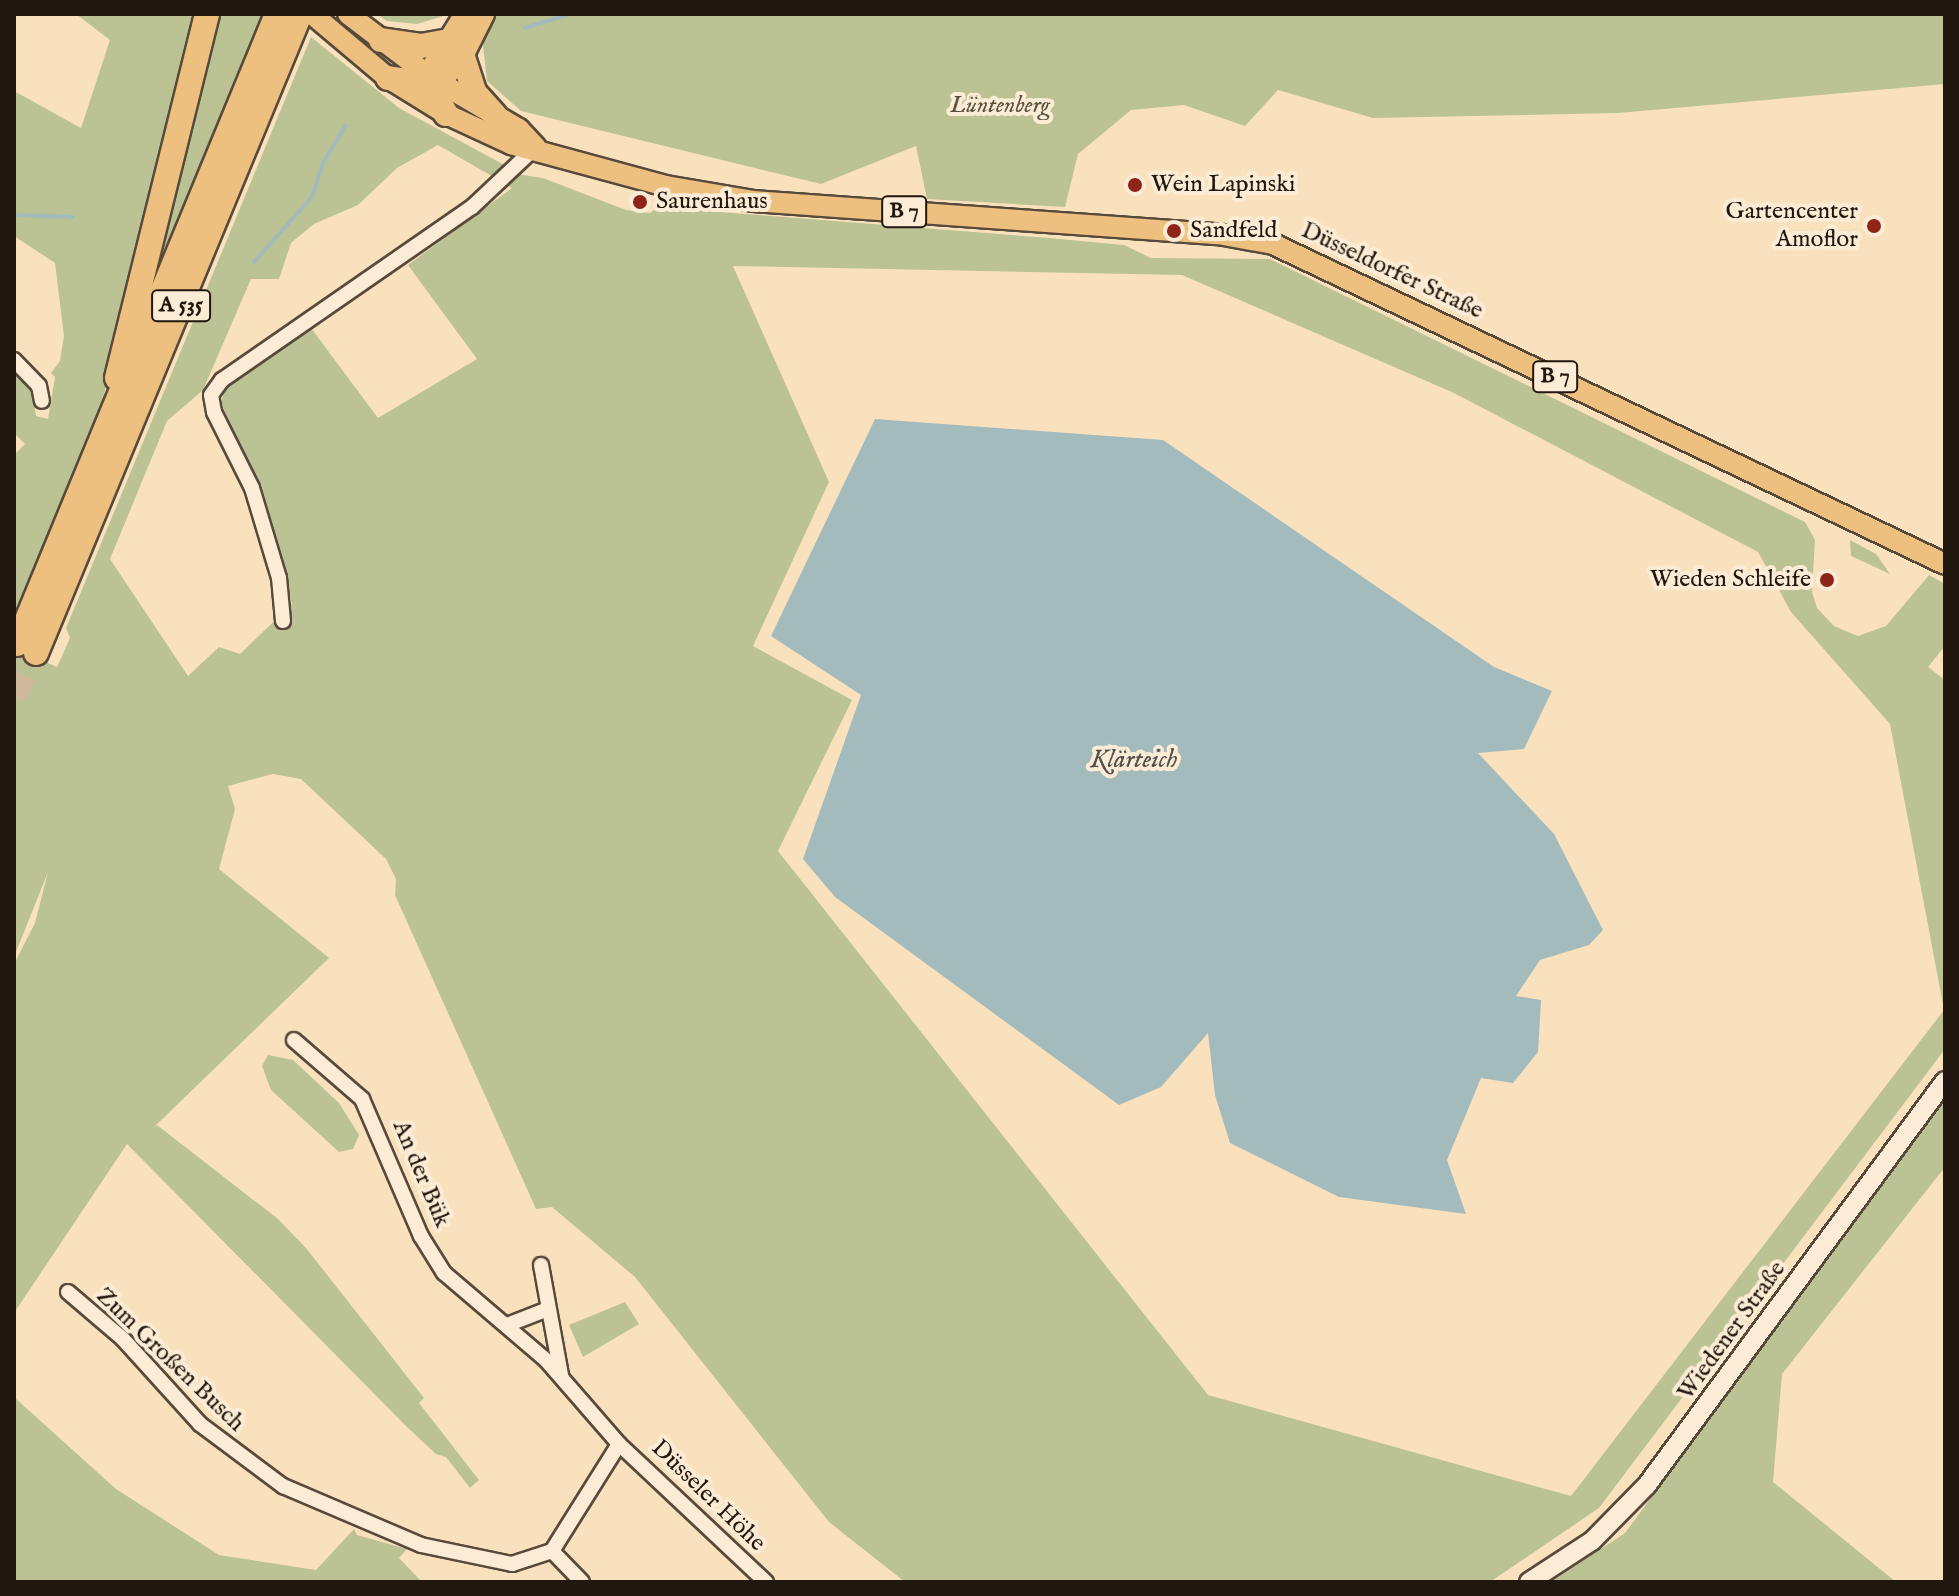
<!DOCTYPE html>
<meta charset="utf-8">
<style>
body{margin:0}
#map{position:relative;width:1959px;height:1596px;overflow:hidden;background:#fae1be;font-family:"IM FELL English",serif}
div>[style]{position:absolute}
.green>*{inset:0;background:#bbc394}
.water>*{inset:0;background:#a3bbbc}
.stream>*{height:4px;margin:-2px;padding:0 2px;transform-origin:2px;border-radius:2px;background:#a3bbbc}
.highway-tunnel>*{height:24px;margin-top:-12px;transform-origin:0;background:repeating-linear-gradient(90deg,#cfb99b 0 24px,transparent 0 36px)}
.roads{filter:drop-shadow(2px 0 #584a3b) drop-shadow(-2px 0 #584a3b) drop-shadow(0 2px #584a3b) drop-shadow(0 -2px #584a3b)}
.street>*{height:14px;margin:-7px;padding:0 7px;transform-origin:7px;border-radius:7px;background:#fcecd5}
.secondary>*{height:18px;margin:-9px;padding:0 9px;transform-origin:9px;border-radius:9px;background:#fcecd5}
.primary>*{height:20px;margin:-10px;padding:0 10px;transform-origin:10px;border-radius:10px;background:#edc07f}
.highway>*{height:24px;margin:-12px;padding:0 12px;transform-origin:12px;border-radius:12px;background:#edc07f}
.dots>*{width:22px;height:22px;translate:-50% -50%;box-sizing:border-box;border:4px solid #fcecd5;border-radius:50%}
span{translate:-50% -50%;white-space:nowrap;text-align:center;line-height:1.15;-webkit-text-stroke:8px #fcecd5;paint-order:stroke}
.shield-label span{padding:2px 6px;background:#fcecd5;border:2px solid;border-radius:6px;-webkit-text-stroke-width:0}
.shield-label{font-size:22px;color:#22170f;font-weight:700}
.park-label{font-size:24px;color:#58533e;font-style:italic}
.poi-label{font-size:24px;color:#22170f}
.left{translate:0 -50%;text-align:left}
.right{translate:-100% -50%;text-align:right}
.street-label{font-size:24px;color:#22170f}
.water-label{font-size:26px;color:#4f504c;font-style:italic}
.frame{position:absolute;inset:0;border:16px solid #22170f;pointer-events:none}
</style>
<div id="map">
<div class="green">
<i style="clip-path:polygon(76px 14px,203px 14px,91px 444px,14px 615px,14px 455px,25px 444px,14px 433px,14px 364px,30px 382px,36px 416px,48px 419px,55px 377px,51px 373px,60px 361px,64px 336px,55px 263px,14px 236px,14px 91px,81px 128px,110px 40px)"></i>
<i style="clip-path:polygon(215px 14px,262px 14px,129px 354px)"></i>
<i style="clip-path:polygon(377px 14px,450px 14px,417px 24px,387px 21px)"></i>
<i style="clip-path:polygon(497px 14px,1945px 14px,1945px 84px,1618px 113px,1373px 118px,1278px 90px,1245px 126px,1184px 105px,1131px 110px,1078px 154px,1065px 207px,927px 199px,916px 146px,821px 184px,521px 111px,487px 81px,482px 36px)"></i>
<i style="clip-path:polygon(evenodd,311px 37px,399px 108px,523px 175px,543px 178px,626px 210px,650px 213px,658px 207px,1049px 238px,1124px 245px,1151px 258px,1270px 259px,1805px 522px,1815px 540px,1812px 592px,1817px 608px,1834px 626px,1858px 636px,1886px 626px,1929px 575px,1945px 584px,1945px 646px,1928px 667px,1945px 680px,1945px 1049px,1599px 1508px,1490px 1582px,905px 1582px,829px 1522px,635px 1277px,552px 1207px,536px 1209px,395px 895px,396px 879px,386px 859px,301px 779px,273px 774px,228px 786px,235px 809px,219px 869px,329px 958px,153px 1128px,157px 1125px,278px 1219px,306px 1248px,424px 1398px,419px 1403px,479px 1480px,470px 1488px,446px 1457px,436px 1454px,407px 1427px,127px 1144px,14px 1313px,14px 964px,35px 923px,48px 872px,14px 957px,14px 648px,57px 667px,70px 638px,66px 628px,311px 37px,438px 145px,512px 188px,408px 265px,477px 359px,378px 418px,311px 328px,226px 386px,221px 403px,260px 490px,292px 604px,240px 654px,219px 647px,188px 676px,110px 559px,167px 421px,203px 390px,251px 279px,279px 279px,291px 243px,314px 224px,358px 205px,397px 168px,438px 145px,311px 37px,733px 266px,1182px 275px,1454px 393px,1758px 552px,1791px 612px,1890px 724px,1944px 1010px,1571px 1496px,1208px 1395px,778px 851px,852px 700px,753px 646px,829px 482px,733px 266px)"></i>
<i style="clip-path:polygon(1850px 540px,1876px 554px,1890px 574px,1851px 556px)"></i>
<i style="clip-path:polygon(268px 1055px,293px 1060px,339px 1103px,359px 1135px,353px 1149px,339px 1152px,271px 1090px,262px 1066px)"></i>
<i style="clip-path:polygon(1945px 1099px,1945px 1167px,1782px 1374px,1773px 1482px,1896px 1582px,1551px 1582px,1625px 1533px)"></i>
<i style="clip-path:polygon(625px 1302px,639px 1324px,583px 1357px,569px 1325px)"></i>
<i style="clip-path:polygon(14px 1397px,116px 1489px,219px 1555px,316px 1570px,354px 1529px,357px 1535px,407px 1549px,399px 1558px,422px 1582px,14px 1582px)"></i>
</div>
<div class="water">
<i style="clip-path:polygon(875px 419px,1163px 440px,1494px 667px,1552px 691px,1524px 749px,1478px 753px,1554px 834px,1603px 930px,1589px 945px,1540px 960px,1516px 996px,1541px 1000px,1538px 1052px,1513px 1083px,1481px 1078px,1447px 1160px,1466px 1214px,1339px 1197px,1230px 1143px,1215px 1095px,1208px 1033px,1161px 1087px,1119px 1105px,835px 897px,803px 859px,861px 695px,771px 636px)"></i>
</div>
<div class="stream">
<i style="left:525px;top:28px;width:46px;rotate:-17.7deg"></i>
<i style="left:14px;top:215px;width:59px;rotate:1.9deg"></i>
<i style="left:254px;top:262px;width:87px;rotate:-48.3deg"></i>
<i style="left:312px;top:197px;width:36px;rotate:-72deg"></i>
<i style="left:323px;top:163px;width:44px;rotate:-58.8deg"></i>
</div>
<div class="highway-tunnel">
<i style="left:14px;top:697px;width:49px;rotate:-63.4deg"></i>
</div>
<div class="roads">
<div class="street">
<i style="left:14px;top:360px;width:36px;rotate:46deg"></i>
<i style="left:39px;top:386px;width:15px;rotate:79deg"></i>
<i style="left:283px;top:621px;width:43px;rotate:-95.3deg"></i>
<i style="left:279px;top:578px;width:94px;rotate:-106.7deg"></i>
<i style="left:252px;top:488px;width:85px;rotate:-116.6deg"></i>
<i style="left:214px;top:412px;width:17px;rotate:-100deg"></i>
<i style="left:211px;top:395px;width:19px;rotate:-54deg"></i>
<i style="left:222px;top:380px;width:304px;rotate:-34.7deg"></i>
<i style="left:472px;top:207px;width:88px;rotate:-43.2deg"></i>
<i style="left:541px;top:1265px;width:112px;rotate:79.7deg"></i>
<i style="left:68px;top:1292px;width:72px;rotate:40.5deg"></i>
<i style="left:123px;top:1339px;width:115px;rotate:47.8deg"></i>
<i style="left:200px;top:1424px;width:104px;rotate:36.8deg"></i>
<i style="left:283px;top:1486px;width:150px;rotate:23.1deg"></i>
<i style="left:421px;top:1545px;width:93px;rotate:11.8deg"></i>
<i style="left:512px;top:1564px;width:42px;rotate:-18deg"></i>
<i style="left:552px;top:1551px;width:126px;rotate:-57.9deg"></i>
<i style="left:619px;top:1444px;width:111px;rotate:-131deg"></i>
<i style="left:546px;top:1360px;width:134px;rotate:-139.5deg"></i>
<i style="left:444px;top:1273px;width:44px;rotate:-121.9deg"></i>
<i style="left:421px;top:1236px;width:149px;rotate:-113.3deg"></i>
<i style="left:362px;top:1099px;width:90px;rotate:-139.1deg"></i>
<i style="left:507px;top:1325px;width:44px;rotate:-21.3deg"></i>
<i style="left:619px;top:1444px;width:202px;rotate:43.2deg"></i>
<i style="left:552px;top:1551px;width:43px;rotate:45.9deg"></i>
</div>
<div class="secondary">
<i style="left:1529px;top:1582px;width:75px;rotate:-33.1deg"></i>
<i style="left:1592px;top:1541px;width:78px;rotate:-45.5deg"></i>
<i style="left:1647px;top:1485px;width:502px;rotate:-53.59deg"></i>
</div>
<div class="primary">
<i style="left:312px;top:14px;width:99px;rotate:40.1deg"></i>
<i style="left:388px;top:78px;width:68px;rotate:31.8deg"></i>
<i style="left:446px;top:114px;width:72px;rotate:24.8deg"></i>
<i style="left:511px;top:144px;width:161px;rotate:15.2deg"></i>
<i style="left:666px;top:186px;width:88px;rotate:9.8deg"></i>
<i style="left:753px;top:201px;width:466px;rotate:4.1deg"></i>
<i style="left:1218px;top:234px;width:56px;rotate:10.3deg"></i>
<i style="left:1273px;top:244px;width:744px;rotate:25.46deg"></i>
<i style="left:348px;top:14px;width:106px;rotate:37.3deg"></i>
<i style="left:432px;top:78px;width:101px;rotate:30.4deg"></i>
<i style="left:519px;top:129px;width:25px;rotate:47deg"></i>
</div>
<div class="highway">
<i style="left:482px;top:14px;width:45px;rotate:116.6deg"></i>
<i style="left:462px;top:54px;width:40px;rotate:72deg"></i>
<i style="left:474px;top:92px;width:31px;rotate:48deg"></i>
<i style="left:381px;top:40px;width:40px;rotate:8.5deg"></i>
<i style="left:421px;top:46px;width:28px;rotate:-10deg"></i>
<i style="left:388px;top:78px;width:30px;rotate:9deg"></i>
<i style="left:418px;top:83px;width:31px;rotate:-21deg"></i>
<i style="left:446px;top:114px;width:26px;rotate:-121deg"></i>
<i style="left:433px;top:92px;width:23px;rotate:-90deg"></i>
<i style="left:433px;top:69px;width:65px;rotate:-58.3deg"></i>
<i style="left:117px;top:378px;width:375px;rotate:-76.1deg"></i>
<i style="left:17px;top:644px;width:682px;rotate:-67.57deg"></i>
<i style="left:36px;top:653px;width:691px;rotate:-67.55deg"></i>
</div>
</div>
<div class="dots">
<i style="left:1135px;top:185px;background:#8f2418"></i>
<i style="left:640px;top:202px;background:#8f2418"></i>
<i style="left:1874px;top:226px;background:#8f2418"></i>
<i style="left:1174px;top:231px;background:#8f2418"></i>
<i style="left:1827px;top:580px;background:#8f2418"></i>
</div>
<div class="shield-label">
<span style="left:904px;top:212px">B 7</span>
<span style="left:181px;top:306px">A 535</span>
<span style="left:1555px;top:377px">B 7</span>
</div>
<div class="park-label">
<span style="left:1000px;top:106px">Lüntenberg</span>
</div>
<div class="poi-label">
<span class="left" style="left:1151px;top:185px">Wein Lapinski</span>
<span class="left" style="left:656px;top:202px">Saurenhaus</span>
<span class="right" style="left:1858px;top:226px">Gartencenter<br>Amoflor</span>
<span class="left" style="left:1190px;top:231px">Sandfeld</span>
<span class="right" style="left:1811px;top:580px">Wieden Schleife</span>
</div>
<div class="street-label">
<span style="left:1392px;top:271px;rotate:25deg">Düsseldorfer Straße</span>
<span style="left:421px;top:1174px;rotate:67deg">An der Bük</span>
<span style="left:1732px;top:1331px;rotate:-54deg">Wiedener Straße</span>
<span style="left:170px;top:1360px;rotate:44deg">Zum Großen Busch</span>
<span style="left:708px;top:1496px;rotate:44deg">Düsseler Höhe</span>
</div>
<div class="water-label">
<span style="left:1134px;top:760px">Klärteich</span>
</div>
<div class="frame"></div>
</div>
